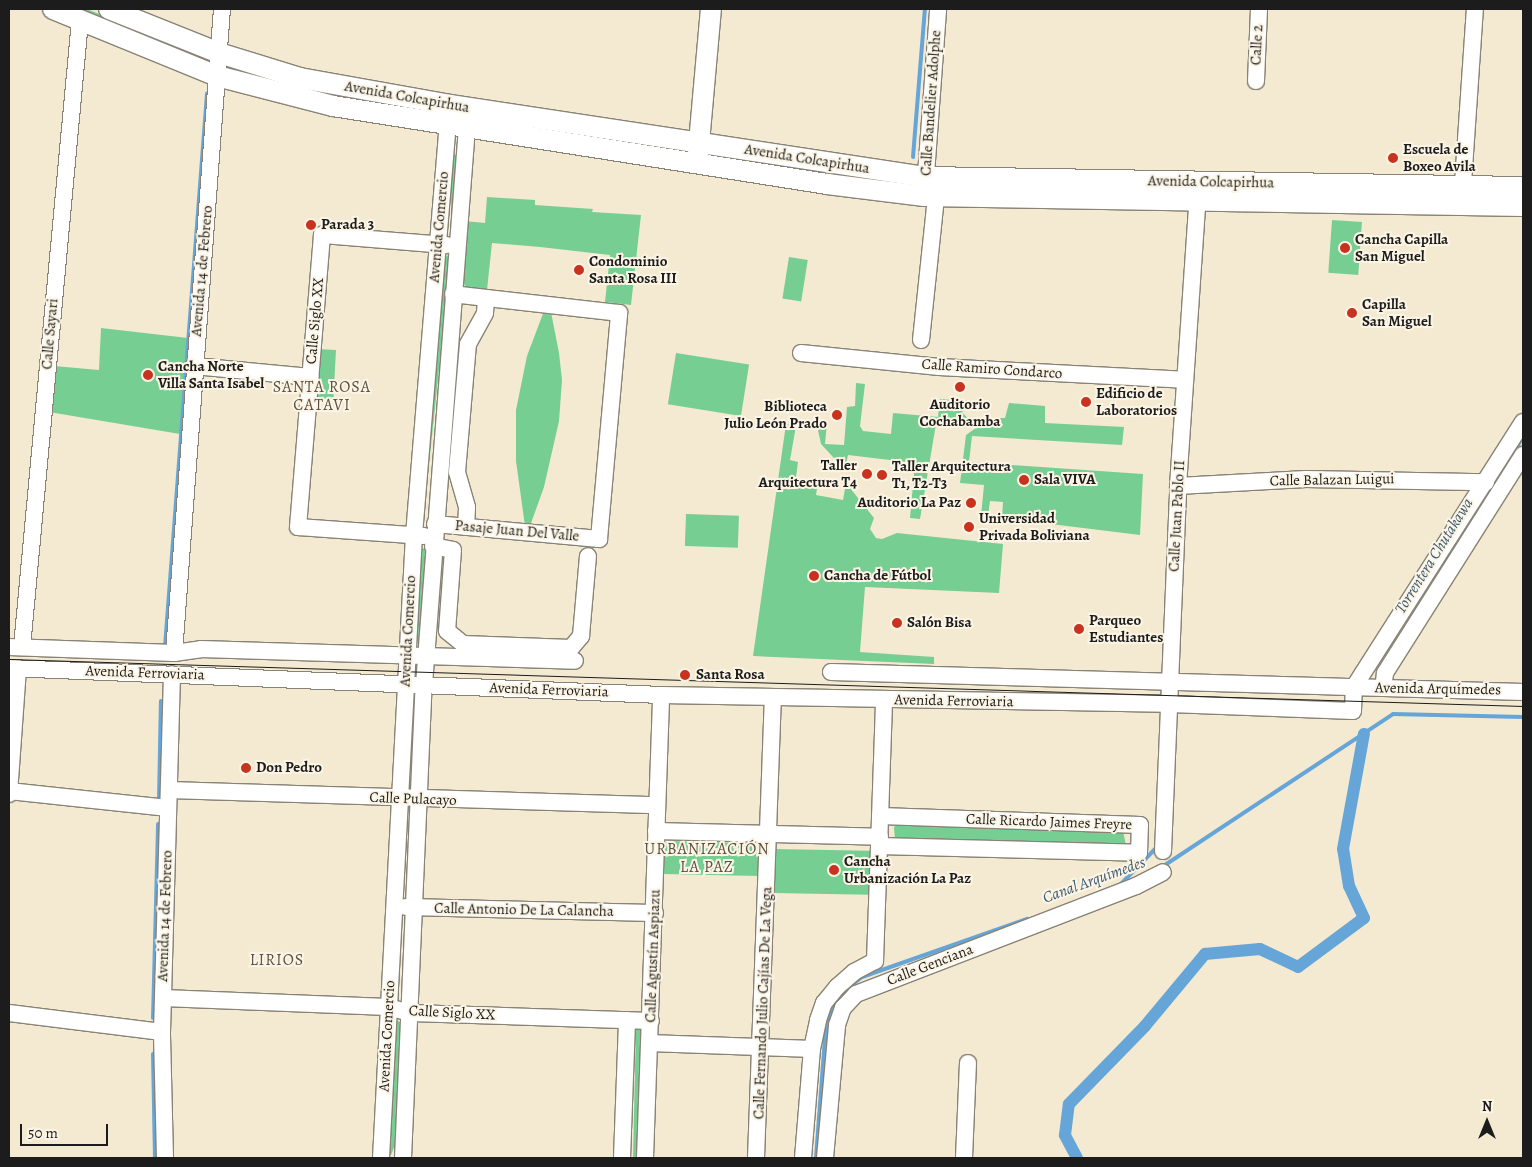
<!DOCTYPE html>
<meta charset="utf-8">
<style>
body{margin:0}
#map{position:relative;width:1532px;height:1167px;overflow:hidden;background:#f4ead1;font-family:Alegreya,serif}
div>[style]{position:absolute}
.green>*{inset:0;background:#77ce93;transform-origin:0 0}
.stream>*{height:4px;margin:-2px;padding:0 2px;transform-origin:2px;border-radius:2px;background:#66a5d8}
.canal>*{height:12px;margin:-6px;padding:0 6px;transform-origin:6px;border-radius:6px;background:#66a5d8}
.roads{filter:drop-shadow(1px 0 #888376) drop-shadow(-1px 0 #888376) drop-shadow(0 1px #888376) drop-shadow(0 -1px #888376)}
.minor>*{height:16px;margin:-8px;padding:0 8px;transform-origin:8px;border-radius:8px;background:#fff}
.major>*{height:20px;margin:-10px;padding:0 10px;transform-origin:10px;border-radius:10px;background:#fff}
.tram>*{height:1px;margin:-0.5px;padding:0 0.5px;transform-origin:0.5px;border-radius:0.5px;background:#1c1c1c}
.dots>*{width:14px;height:14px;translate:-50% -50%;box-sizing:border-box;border:2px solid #fcf5e5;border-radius:50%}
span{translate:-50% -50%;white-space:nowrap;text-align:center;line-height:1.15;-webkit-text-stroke:4px #fcf5e5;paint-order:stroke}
.street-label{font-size:15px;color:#1c1c1c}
.poi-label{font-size:15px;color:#1c1c1c;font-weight:700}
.left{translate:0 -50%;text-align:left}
.right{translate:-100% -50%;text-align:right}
.neighbourhood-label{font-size:16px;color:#5c5042;letter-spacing:1px}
.water-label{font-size:16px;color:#3d5a71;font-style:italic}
.frame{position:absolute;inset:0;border:10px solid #1c1c1c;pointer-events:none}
.north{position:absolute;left:1462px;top:1097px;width:50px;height:50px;-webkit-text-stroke:4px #fcf5e5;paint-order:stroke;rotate:0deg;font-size:14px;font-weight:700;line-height:20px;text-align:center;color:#1c1c1c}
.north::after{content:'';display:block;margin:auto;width:18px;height:22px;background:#1c1c1c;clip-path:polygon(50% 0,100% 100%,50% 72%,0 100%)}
.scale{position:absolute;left:20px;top:1124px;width:88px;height:22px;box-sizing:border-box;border:2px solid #1c1c1c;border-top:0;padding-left:6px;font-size:15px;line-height:18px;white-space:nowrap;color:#1c1c1c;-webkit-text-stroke:4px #fcf5e5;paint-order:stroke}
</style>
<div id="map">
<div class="green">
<i style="clip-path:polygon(68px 9px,87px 9px,203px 57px,202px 65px)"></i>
<i style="left:451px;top:155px;width:8px;height:74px"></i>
<i style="clip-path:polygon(487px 197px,535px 200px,535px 205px,593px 209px,592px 212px,641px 215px,631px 305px,605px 302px,610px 255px,540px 247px,492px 243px,487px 290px,468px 288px,461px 282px,465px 221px,485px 223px)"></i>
<i style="left:1332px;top:220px;width:30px;height:53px;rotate:4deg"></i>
<i style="left:442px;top:255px;width:9px;height:267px;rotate:6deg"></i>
<i style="left:789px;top:257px;width:19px;height:42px;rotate:9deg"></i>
<i style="clip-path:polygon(544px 311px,551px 312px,559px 353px,562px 380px,559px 421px,544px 487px,530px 526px,525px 526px,516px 461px,516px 410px,527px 356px)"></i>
<i style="clip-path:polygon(101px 328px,188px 338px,180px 434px,49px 412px,54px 366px,99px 370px)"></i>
<i style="left:317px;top:349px;width:19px;height:49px;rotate:3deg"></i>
<i style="left:676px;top:353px;width:74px;height:52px;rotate:9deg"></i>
<i style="clip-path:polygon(856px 383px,865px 384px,860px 426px,863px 431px,891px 434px,893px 413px,938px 417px,940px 399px,973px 401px,962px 412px,972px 423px,961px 428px,936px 424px,920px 519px,910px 518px,915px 463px,848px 455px,845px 470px,821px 444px,816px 421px,827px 423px,825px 444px,844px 445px,847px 407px,855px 406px)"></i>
<i style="clip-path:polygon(1009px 403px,1045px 406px,1045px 423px,1124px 427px,1122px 445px,972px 436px,969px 462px,1143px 474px,1140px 535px,1002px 518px,1003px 502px,990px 501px,988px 516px,981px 516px,984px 485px,960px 483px,966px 435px,990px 418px,1005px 418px)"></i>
<i style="clip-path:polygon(786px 424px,796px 426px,790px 460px,798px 462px,795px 485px,817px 489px,816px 495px,843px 500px,846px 483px,874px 518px,870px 529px,876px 538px,882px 539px,897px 533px,1003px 544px,999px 593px,865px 587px,860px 652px,934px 657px,934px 664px,753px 656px)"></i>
<i style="left:686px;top:514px;width:53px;height:32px;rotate:2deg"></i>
<i style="left:419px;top:548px;width:9px;height:89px;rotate:6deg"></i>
<i style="clip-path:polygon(900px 823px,1123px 831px,1126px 845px,895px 840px,894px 827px)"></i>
<i style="clip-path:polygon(668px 841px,754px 843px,760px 850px,760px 876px,661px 874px,661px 845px)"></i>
<i style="left:774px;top:849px;width:96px;height:44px;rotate:1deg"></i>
<i style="clip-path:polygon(396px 1020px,404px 1024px,399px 1135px,391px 1155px,386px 1154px)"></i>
<i style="clip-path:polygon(636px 1026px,642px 1026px,640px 1158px,633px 1158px)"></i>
</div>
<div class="stream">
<i style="left:913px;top:157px;width:148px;rotate:-85.4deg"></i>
<i style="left:1446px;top:557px;width:143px;rotate:-57.3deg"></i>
<i style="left:165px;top:647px;width:555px;rotate:-85.66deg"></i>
<i style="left:159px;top:801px;width:100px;rotate:-88.9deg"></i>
<i style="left:1162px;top:867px;width:277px;rotate:-33.5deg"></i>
<i style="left:1393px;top:714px;width:130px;rotate:1.3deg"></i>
<i style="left:1120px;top:885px;width:53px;rotate:-45.8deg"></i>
<i style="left:153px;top:1018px;width:194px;rotate:-88.5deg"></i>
<i style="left:153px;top:1054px;width:104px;rotate:88.9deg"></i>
<i style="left:816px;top:1158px;width:134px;rotate:-85.7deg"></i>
<i style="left:826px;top:1024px;width:24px;rotate:-66deg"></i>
<i style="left:836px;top:1002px;width:20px;rotate:-49deg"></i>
<i style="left:849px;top:987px;width:16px;rotate:-38deg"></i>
<i style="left:862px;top:977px;width:175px;rotate:-19.4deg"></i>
</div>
<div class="canal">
<i style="left:1077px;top:1158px;width:26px;rotate:-118deg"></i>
<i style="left:1065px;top:1135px;width:31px;rotate:-83deg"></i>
<i style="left:1069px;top:1104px;width:109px;rotate:-45.7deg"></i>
<i style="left:1145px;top:1026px;width:94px;rotate:-50.2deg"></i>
<i style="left:1205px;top:954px;width:55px;rotate:-5.2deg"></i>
<i style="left:1260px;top:949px;width:42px;rotate:25.3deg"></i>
<i style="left:1298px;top:967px;width:82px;rotate:-36.6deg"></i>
<i style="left:1364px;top:918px;width:35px;rotate:-115deg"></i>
<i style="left:1349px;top:886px;width:37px;rotate:-99deg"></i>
<i style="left:1343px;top:849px;width:117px;rotate:-79.7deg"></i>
</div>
<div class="roads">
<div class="minor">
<i style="left:1256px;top:81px;width:72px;rotate:-87.6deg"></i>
<i style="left:925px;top:188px;width:179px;rotate:-85.8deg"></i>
<i style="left:1462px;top:198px;width:189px;rotate:-86.1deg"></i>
<i style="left:921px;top:340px;width:144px;rotate:-84deg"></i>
<i style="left:801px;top:353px;width:139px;rotate:5.8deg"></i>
<i style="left:939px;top:367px;width:245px;rotate:3deg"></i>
<i style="left:194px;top:366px;width:117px;rotate:5.4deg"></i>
<i style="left:1178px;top:486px;width:128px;rotate:-3.1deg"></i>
<i style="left:1306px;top:479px;width:180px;rotate:1deg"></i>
<i style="left:435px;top:524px;width:165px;rotate:5.2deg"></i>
<i style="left:599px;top:539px;width:227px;rotate:-84.9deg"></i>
<i style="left:619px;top:313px;width:167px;rotate:-173.5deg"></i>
<i style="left:466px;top:527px;width:20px;rotate:-87deg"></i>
<i style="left:467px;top:507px;width:36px;rotate:-106deg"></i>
<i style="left:457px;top:472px;width:128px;rotate:-85.1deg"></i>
<i style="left:468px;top:344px;width:35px;rotate:-61deg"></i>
<i style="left:485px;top:313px;width:14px;rotate:-86deg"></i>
<i style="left:424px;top:536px;width:126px;rotate:-175.9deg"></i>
<i style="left:298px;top:527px;width:293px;rotate:-85.3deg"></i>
<i style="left:322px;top:235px;width:125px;rotate:4.6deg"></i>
<i style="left:433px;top:546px;width:20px;rotate:11deg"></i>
<i style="left:453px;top:550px;width:81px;rotate:94.2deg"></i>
<i style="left:447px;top:631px;width:21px;rotate:39deg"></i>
<i style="left:463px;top:644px;width:108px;rotate:2.1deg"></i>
<i style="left:571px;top:648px;width:16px;rotate:-50deg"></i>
<i style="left:581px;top:636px;width:80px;rotate:-85deg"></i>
<i style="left:9px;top:647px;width:165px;rotate:2.1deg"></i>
<i style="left:174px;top:653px;width:27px;rotate:-8deg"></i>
<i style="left:201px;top:649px;width:374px;rotate:1.8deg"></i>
<i style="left:22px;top:647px;width:629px;rotate:-84.71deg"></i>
<i style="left:174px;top:653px;width:646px;rotate:-85.74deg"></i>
<i style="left:9px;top:668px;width:653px;rotate:2.37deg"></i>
<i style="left:661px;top:695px;width:509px;rotate:1.01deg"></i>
<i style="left:1170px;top:704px;width:183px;rotate:2.2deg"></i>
<i style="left:1353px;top:711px;width:24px;rotate:-88deg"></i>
<i style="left:1354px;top:687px;width:314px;rotate:-57.5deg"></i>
<i style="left:831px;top:672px;width:692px;rotate:1.66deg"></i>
<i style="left:1383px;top:688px;width:15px;rotate:-82deg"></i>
<i style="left:1385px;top:673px;width:258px;rotate:-57.7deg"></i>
<i style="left:169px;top:790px;width:488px;rotate:1.8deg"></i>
<i style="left:9px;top:791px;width:160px;rotate:6.1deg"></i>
<i style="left:9px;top:794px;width:126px;rotate:-85.9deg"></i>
<i style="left:656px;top:831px;width:224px;rotate:1.5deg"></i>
<i style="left:879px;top:846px;width:260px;rotate:1.5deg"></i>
<i style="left:1139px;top:853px;width:28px;rotate:-88deg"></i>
<i style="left:1140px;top:825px;width:260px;rotate:-178deg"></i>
<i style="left:1163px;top:851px;width:365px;rotate:-87.6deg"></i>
<i style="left:1178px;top:486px;width:298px;rotate:-86.1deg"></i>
<i style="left:406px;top:907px;width:249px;rotate:1.4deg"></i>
<i style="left:163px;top:998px;width:225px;rotate:2.3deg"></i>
<i style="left:388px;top:1007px;width:24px;rotate:15deg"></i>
<i style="left:411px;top:1013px;width:240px;rotate:1.9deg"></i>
<i style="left:9px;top:1013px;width:154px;rotate:7.1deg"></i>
<i style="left:650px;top:1043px;width:162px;rotate:2.1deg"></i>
<i style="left:165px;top:1158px;width:126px;rotate:-91.4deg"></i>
<i style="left:162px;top:1032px;width:358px;rotate:-88.4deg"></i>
<i style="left:381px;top:1158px;width:624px;rotate:-86.97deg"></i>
<i style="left:414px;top:535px;width:424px;rotate:-85.3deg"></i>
<i style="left:403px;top:1158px;width:473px;rotate:-87.5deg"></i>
<i style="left:424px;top:685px;width:572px;rotate:-85.59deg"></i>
<i style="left:622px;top:1158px;width:138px;rotate:-87.9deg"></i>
<i style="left:645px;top:1158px;width:463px;rotate:-88deg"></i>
<i style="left:756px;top:1158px;width:460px;rotate:-87.9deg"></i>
<i style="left:803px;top:1158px;width:109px;rotate:-85.3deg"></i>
<i style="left:812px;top:1049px;width:30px;rotate:-78deg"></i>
<i style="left:818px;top:1020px;width:18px;rotate:-71deg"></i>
<i style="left:824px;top:1003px;width:21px;rotate:-51deg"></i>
<i style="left:837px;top:987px;width:23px;rotate:-41deg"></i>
<i style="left:854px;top:972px;width:24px;rotate:-28deg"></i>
<i style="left:875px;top:961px;width:261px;rotate:-88deg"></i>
<i style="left:825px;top:1158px;width:134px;rotate:-84.8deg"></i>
<i style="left:837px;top:1025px;width:18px;rotate:-71deg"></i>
<i style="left:843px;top:1008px;width:19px;rotate:-47deg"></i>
<i style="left:856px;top:994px;width:300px;rotate:-21.1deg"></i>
<i style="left:1136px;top:886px;width:30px;rotate:-27deg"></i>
<i style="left:964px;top:1158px;width:95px;rotate:-87.6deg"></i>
</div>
<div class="major">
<i style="left:53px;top:9px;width:177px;rotate:22.2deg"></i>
<i style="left:217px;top:76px;width:120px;rotate:14.5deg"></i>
<i style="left:333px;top:106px;width:500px;rotate:8.97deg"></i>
<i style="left:827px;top:184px;width:98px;rotate:7.1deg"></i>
<i style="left:924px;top:196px;width:599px;rotate:0.96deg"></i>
<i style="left:109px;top:9px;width:118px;rotate:21.8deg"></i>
<i style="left:219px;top:53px;width:85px;rotate:17.2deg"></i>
<i style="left:300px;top:78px;width:152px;rotate:10.2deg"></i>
<i style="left:450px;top:105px;width:480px;rotate:8.6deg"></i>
<i style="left:925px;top:177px;width:598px;rotate:0.96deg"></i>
<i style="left:698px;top:154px;width:146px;rotate:-84.9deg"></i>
</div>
</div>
<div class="tram">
<i style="left:9px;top:659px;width:1515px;rotate:1.78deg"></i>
</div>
<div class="dots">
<i style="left:1393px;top:158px;background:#c8321e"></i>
<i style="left:311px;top:225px;background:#c8321e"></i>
<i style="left:1345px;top:248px;background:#c8321e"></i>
<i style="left:579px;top:270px;background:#c8321e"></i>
<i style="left:1352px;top:313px;background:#c8321e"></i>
<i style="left:148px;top:375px;background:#c8321e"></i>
<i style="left:960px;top:387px;background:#c8321e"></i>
<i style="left:1086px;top:402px;background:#c8321e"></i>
<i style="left:837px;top:415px;background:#c8321e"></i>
<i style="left:867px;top:474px;background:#c8321e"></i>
<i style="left:882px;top:475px;background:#c8321e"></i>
<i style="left:1024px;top:480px;background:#c8321e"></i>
<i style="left:971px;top:503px;background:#c8321e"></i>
<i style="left:969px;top:527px;background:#c8321e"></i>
<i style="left:814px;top:576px;background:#c8321e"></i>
<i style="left:897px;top:623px;background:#c8321e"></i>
<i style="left:1079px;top:629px;background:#c8321e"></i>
<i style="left:685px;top:675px;background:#c8321e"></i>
<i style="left:246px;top:768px;background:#c8321e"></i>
<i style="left:834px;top:870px;background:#c8321e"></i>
</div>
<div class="street-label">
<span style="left:1257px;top:45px;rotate:-87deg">Calle 2</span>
<span style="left:407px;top:97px;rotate:10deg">Avenida Colcapirhua</span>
<span style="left:931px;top:103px;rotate:-86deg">Calle Bandelier Adolphe</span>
<span style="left:807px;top:159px;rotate:9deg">Avenida Colcapirhua</span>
<span style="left:1211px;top:182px;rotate:1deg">Avenida Colcapirhua</span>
<span style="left:439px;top:227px;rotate:-85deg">Avenida Comercio</span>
<span style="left:202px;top:271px;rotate:-85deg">Avenida 14 de Febrero</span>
<span style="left:315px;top:321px;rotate:-85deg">Calle Siglo XX</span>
<span style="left:50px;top:334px;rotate:-85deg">Calle Sayari</span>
<span style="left:992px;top:369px;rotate:4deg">Calle Ramiro Condarco</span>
<span style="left:1332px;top:480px;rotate:-1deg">Calle Balazan Luigui</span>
<span style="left:1177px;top:516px;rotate:-87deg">Calle Juan Pablo II</span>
<span style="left:517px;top:531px;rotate:5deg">Pasaje Juan Del Valle</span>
<span style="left:408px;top:631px;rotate:-87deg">Avenida Comercio</span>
<span style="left:145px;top:673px;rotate:2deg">Avenida Ferroviaria</span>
<span style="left:1438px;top:689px;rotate:1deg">Avenida Arquímedes</span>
<span style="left:549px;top:690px;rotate:2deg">Avenida Ferroviaria</span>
<span style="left:954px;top:701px;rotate:1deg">Avenida Ferroviaria</span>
<span style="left:413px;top:799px;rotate:2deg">Calle Pulacayo</span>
<span style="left:1049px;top:822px;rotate:2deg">Calle Ricardo Jaimes Freyre</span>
<span style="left:524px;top:910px;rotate:1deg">Calle Antonio De La Calancha</span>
<span style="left:165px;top:916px;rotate:-88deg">Avenida 14 de Febrero</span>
<span style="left:653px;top:956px;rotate:-88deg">Calle Agustín Aspiazu</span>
<span style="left:930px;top:965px;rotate:-21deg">Calle Genciana</span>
<span style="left:763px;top:1003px;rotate:-88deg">Calle Fernando Julio Cajías De La Vega</span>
<span style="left:452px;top:1013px;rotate:3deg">Calle Siglo XX</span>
<span style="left:387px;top:1036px;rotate:-87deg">Avenida Comercio</span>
</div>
<div class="poi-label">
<span class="left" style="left:1403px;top:158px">Escuela de<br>Boxeo Avila</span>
<span class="left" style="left:321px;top:225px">Parada 3</span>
<span class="left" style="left:1355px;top:248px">Cancha Capilla<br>San Miguel</span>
<span class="left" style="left:589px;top:270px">Condominio<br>Santa Rosa III</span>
<span class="left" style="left:1362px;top:313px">Capilla<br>San Miguel</span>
<span class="left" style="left:158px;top:375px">Cancha Norte<br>Villa Santa Isabel</span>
<span class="left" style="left:1096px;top:402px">Edificio de<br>Laboratorios</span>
<span style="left:960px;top:413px">Auditorio<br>Cochabamba</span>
<span class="right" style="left:827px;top:415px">Biblioteca<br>Julio León Prado</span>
<span class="right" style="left:857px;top:474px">Taller<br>Arquitectura T4</span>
<span class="left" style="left:892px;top:475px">Taller Arquitectura<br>T1, T2-T3</span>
<span class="left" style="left:1034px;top:480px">Sala VIVA</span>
<span class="right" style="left:961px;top:503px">Auditorio La Paz</span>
<span class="left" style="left:979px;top:527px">Universidad<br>Privada Boliviana</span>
<span class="left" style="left:824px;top:576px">Cancha de Fútbol</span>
<span class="left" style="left:1089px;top:629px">Parqueo<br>Estudiantes</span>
<span class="left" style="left:907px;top:623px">Salón Bisa</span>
<span class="left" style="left:696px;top:675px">Santa Rosa</span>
<span class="left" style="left:256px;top:768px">Don Pedro</span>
<span class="left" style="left:844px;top:870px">Cancha<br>Urbanización La Paz</span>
</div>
<div class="neighbourhood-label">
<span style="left:322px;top:396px">SANTA ROSA<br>CATAVI</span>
<span style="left:707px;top:858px">URBANIZACIÓN<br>LA PAZ</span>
<span style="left:277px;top:960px">LIRIOS</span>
</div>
<div class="water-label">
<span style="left:1434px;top:556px;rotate:-58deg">Torrentera Chutakawa</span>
<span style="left:1094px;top:880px;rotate:-20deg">Canal Arquímedes</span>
</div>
<div class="frame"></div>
<div class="north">N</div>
<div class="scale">50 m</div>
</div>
